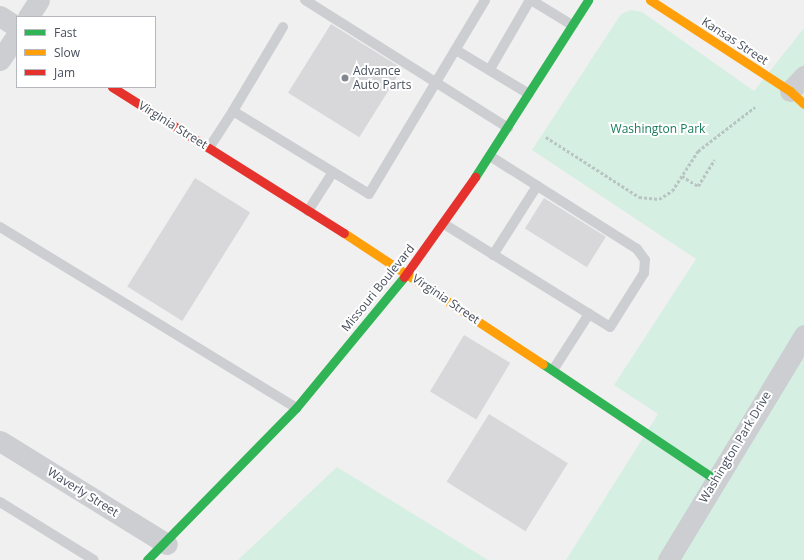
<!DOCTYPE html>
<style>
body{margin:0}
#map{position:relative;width:804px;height:560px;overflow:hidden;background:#f1f0f0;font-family:"Open Sans",sans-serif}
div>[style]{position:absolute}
.green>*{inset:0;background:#d5efe3}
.building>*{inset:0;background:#d8d8db;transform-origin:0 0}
.path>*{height:2.5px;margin-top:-1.25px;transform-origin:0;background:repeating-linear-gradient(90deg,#b9c5c3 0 3px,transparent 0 5px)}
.lane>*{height:10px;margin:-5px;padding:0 5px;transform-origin:5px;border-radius:5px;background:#ccced1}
.street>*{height:21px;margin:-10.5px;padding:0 10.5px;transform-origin:10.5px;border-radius:10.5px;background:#ccced1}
.fast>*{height:9px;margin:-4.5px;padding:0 4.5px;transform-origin:4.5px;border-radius:4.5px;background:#30b455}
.slow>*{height:9px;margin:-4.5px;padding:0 4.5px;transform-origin:4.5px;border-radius:4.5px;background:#ff9f0a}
.jam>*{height:9px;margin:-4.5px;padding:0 4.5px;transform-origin:4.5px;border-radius:4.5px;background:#e5322d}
.dots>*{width:11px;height:11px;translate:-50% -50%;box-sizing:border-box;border:2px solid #fff;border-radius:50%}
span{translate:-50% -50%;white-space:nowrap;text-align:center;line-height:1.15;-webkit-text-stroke:4px #fff;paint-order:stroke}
.street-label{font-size:12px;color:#474f5c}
.poi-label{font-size:12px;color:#474f5c}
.left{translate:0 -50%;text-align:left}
.park-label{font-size:12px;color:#197d5b}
.legend{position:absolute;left:16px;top:16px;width:140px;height:72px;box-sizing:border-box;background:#fff;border:1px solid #b5b9be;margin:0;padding:5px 7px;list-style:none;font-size:12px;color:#474f5c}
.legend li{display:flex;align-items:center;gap:8px;height:20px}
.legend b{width:20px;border:1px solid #b5b9be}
</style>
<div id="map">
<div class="green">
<i style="clip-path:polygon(631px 10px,642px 12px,754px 91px,804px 28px,804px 560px,566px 560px,658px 414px,614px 385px,696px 259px,532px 150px,621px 14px)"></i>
<i style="clip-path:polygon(337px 467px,488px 560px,238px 560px)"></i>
</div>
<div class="building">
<i style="left:331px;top:24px;width:84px;height:81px;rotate:32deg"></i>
<i style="left:195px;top:178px;width:65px;height:128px;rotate:32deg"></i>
<i style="left:544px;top:198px;width:73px;height:36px;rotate:32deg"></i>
<i style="left:464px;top:335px;width:54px;height:66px;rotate:31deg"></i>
<i style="left:489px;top:414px;width:93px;height:80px;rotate:32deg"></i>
</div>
<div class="path">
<i style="left:546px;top:137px;width:111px;rotate:32.8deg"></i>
<i style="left:639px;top:197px;width:20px;rotate:6deg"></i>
<i style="left:659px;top:199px;width:15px;rotate:-32deg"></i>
<i style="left:672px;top:191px;width:48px;rotate:-57deg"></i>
<i style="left:698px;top:151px;width:72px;rotate:-37.7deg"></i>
<i style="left:682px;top:176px;width:19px;rotate:32deg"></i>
<i style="left:698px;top:186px;width:31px;rotate:-58deg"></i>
</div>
<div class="lane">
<i style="left:305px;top:0;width:240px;rotate:32.2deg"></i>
<i style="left:531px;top:0;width:48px;rotate:31.4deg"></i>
<i style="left:283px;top:27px;width:98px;rotate:120.8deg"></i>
<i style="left:233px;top:111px;width:159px;rotate:31.4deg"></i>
<i style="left:369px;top:194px;width:226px;rotate:-59.1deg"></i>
<i style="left:456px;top:50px;width:85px;rotate:31.1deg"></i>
<i style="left:490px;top:69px;width:80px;rotate:-59.9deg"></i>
<i style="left:209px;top:148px;width:44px;rotate:-57deg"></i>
<i style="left:308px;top:211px;width:46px;rotate:-57.3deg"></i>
<i style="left:444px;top:224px;width:195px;rotate:31.8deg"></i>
<i style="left:610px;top:327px;width:64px;rotate:-57.8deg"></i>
<i style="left:644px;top:273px;width:13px;rotate:-86deg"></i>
<i style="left:645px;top:260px;width:14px;rotate:-126deg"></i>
<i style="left:637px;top:249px;width:174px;rotate:-147.7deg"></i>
<i style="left:0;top:227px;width:347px;rotate:31.4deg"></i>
<i style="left:493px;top:255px;width:82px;rotate:-57.5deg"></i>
<i style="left:553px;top:370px;width:67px;rotate:-57.3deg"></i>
<i style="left:0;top:502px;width:110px;rotate:31.7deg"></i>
</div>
<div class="street">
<i style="left:0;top:16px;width:20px;rotate:33deg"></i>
<i style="left:28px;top:17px;width:20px;rotate:-57deg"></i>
<i style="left:0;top:60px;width:30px;rotate:-56deg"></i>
<i style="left:790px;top:91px;width:21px;rotate:-47deg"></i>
<i style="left:0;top:441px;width:196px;rotate:31.7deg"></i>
<i style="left:668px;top:560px;width:263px;rotate:-58.8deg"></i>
</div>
<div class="fast">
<i style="left:475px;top:177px;width:210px;rotate:-57.4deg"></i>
<i style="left:543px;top:364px;width:207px;rotate:33.8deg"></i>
<i style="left:147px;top:560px;width:213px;rotate:-45.6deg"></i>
<i style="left:296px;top:408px;width:170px;rotate:-50.5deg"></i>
</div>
<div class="slow">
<i style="left:650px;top:0;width:167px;rotate:33deg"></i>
<i style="left:790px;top:91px;width:19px;rotate:43deg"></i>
<i style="left:344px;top:233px;width:238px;rotate:33.4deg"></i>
</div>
<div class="jam">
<i style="left:112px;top:87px;width:274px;rotate:32.2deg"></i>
<i style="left:404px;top:277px;width:123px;rotate:-54.6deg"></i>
</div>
<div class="dots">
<i style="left:345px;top:78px;background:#828790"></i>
</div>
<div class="street-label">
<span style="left:735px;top:41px;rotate:33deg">Kansas Street</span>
<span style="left:173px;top:125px;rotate:32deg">Virginia Street</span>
<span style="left:378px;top:288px;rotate:-51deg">Missouri Boulevard</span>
<span style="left:446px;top:299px;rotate:34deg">Virginia Street</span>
<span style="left:735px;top:447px;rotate:-59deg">Washington Park Drive</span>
<span style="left:83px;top:492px;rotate:32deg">Waverly Street</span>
</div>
<div class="poi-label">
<span class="left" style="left:353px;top:78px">Advance<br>Auto Parts</span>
</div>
<div class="park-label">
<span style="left:658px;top:129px">Washington Park</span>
</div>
<ul class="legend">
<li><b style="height:5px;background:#30b455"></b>Fast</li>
<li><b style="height:5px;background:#ff9f0a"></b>Slow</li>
<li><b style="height:5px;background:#e5322d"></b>Jam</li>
</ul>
</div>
